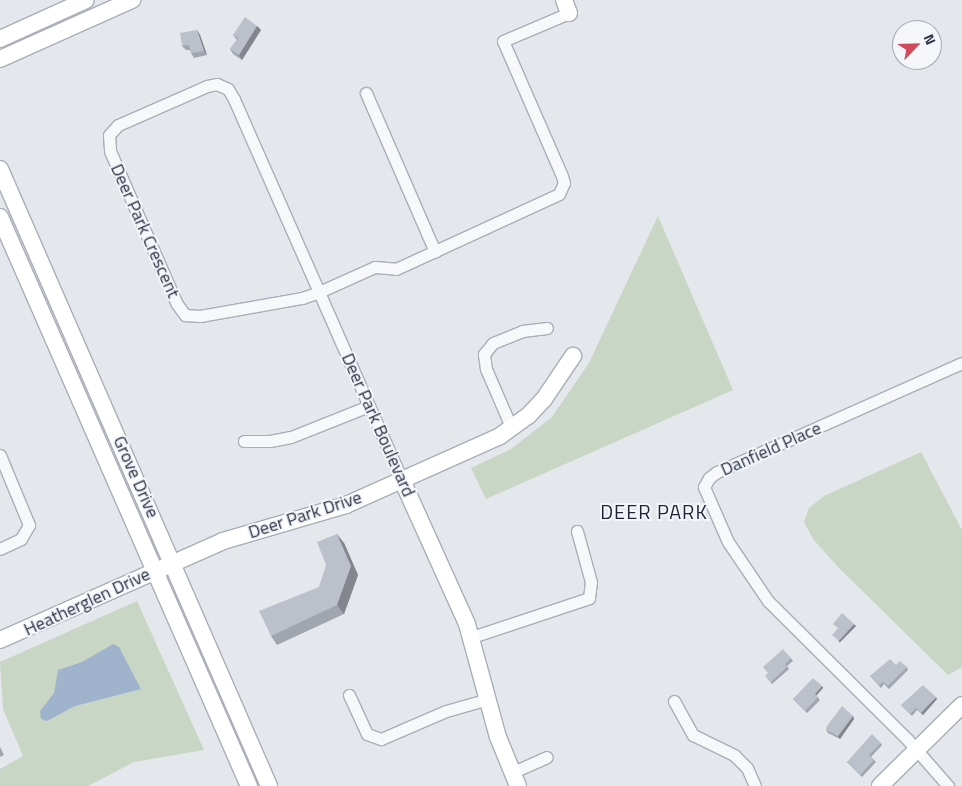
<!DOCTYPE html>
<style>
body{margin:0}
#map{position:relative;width:962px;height:786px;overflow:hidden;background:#e4e7ec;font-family:"Titillium Web",sans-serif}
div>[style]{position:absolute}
.green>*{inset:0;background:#c9d6c5}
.water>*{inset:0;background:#9fb4cc}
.roads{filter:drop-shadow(1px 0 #a9aeb7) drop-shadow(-1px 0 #a9aeb7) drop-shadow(0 1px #a9aeb7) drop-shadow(0 -1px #a9aeb7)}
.street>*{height:11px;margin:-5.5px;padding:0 5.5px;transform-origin:5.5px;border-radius:5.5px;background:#f7f8fa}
.secondary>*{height:16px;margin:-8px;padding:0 8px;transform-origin:8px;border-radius:8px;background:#fff}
.wall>*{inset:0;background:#a1a5ae}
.shaded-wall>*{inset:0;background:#83868d;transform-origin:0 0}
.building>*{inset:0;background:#bbc0ca}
span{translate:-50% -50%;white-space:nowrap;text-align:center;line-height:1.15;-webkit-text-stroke:4px #f4f6f9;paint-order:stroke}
.street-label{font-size:18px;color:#2b3445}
.quarter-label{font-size:20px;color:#1d2536;letter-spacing:1px}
.north{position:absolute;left:892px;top:20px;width:50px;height:50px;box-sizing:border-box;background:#f4f6f9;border:1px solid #a4a8b1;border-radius:50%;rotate:66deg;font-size:14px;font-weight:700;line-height:20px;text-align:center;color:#2b3445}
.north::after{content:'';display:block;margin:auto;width:18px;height:22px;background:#d1495b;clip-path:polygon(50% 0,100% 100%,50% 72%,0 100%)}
</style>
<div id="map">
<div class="green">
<i style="clip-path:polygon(658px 216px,733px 390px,486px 499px,471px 468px,511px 449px,552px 417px,589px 363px)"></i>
<i style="clip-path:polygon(921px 452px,962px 530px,962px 667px,948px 675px,837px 566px,813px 539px,804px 522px,809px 508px,824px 496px)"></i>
<i style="clip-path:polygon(137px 601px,204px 750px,134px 762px,88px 786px,0 786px,0 769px,23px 756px,3px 709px,0 662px)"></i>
</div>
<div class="water">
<i style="clip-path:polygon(113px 644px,119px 647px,141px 689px,75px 706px,47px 721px,41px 719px,40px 711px,54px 693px,58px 670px,82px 662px)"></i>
</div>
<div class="roads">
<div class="street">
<i style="left:366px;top:93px;width:173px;rotate:66.5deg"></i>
<i style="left:512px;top:429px;width:65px;rotate:-113.4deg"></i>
<i style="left:486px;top:369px;width:15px;rotate:-98deg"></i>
<i style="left:484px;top:354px;width:14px;rotate:-51deg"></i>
<i style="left:493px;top:343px;width:31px;rotate:-22deg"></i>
<i style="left:522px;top:331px;width:25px;rotate:-7deg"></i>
<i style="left:244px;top:441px;width:26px"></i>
<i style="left:270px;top:441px;width:21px;rotate:-11deg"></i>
<i style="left:291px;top:437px;width:84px;rotate:-21.7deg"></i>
<i style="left:0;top:455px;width:76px;rotate:67.5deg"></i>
<i style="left:29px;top:525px;width:16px;rotate:120deg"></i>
<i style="left:21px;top:539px;width:23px;rotate:155deg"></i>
<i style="left:402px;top:480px;width:81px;rotate:-114deg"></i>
<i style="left:369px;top:406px;width:124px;rotate:-113.7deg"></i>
<i style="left:319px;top:292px;width:211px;rotate:-113.8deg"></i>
<i style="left:234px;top:99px;width:12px;rotate:-121deg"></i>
<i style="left:228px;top:89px;width:12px;rotate:-156deg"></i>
<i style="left:217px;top:84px;width:10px;rotate:169deg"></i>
<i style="left:207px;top:86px;width:97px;rotate:156.3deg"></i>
<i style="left:118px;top:125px;width:13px;rotate:132deg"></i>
<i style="left:109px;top:135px;width:16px;rotate:86deg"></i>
<i style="left:110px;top:151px;width:167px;rotate:66.4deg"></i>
<i style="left:177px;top:304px;width:14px;rotate:54deg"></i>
<i style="left:185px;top:315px;width:15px;rotate:4deg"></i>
<i style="left:200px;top:316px;width:104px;rotate:-10deg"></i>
<i style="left:302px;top:298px;width:18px;rotate:-19deg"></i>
<i style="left:319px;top:292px;width:61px;rotate:-24.1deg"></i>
<i style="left:375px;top:267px;width:21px;rotate:5deg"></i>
<i style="left:396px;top:269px;width:179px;rotate:-24.7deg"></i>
<i style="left:559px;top:194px;width:12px;rotate:-66deg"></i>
<i style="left:564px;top:183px;width:7px;rotate:-106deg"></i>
<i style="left:562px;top:176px;width:147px;rotate:-113.6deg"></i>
<i style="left:503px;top:41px;width:72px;rotate:-23deg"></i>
<i style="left:472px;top:637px;width:123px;rotate:-18.4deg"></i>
<i style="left:589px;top:598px;width:16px;rotate:-83deg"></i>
<i style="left:591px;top:582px;width:53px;rotate:-105.4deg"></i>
<i style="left:349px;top:695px;width:43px;rotate:65.2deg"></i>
<i style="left:367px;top:734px;width:15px;rotate:20deg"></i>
<i style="left:381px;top:739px;width:71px;rotate:-23.3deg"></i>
<i style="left:446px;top:711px;width:44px;rotate:-15.9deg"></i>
<i style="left:674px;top:701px;width:39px;rotate:61deg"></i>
<i style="left:693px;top:735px;width:46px;rotate:26deg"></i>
<i style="left:734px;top:755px;width:18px;rotate:45deg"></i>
<i style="left:747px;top:768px;width:20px;rotate:66deg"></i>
<i style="left:511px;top:773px;width:39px;rotate:-24deg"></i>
<i style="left:948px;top:786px;width:61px;rotate:-131deg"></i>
<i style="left:908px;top:740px;width:197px;rotate:-135.2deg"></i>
<i style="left:768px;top:601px;width:71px;rotate:-124.1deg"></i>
<i style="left:728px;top:542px;width:60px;rotate:-113.6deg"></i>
<i style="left:704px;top:487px;width:10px;rotate:-61deg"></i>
<i style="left:709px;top:478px;width:10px;rotate:-37deg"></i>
<i style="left:717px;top:472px;width:268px;rotate:-24deg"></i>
</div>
<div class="secondary">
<i style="left:564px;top:0;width:14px;rotate:69deg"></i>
<i style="left:0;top:39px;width:94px;rotate:-24.4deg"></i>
<i style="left:0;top:59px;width:145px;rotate:-24.1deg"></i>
<i style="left:0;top:169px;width:673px;rotate:66.44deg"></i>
<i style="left:0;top:217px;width:621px;rotate:66.37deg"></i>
<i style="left:402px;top:480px;width:158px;rotate:65.7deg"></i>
<i style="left:467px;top:624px;width:117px;rotate:74.7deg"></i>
<i style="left:498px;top:737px;width:53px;rotate:67.8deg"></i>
<i style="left:0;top:640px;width:244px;rotate:-23.9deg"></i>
<i style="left:223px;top:541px;width:128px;rotate:-16.3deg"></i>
<i style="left:346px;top:505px;width:169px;rotate:-24.1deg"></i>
<i style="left:500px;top:436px;width:34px;rotate:-36deg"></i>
<i style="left:528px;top:416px;width:23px;rotate:-47deg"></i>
<i style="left:544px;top:399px;width:52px;rotate:-56deg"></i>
<i style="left:880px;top:786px;width:115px;rotate:-44.6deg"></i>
</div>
</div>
<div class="wall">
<i style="clip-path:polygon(257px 26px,261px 30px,242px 60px,233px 54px,230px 49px,237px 40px,233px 35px)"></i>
<i style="clip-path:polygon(197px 30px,200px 35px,207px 55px,194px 58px,191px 53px,190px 50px,186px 50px,182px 46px)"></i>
<i style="clip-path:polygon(344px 543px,358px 575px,344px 614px,277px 645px,271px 636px,319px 587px)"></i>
<i style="clip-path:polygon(791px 658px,793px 661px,787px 666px,789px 669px,772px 684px,767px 678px)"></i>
<i style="clip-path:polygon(896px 665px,907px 667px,908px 670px,889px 689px,884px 684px,881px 688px,870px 676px)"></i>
<i style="clip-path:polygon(822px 686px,823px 688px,816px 695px,820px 700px,807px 713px,793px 699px)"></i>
<i style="clip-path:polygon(937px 699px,923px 715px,917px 710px,912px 716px,901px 705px)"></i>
<i style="clip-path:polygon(853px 716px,854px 719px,840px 739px,828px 733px,826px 730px)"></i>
<i style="clip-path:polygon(881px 743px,882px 745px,871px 757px,876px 762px,862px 777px,847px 762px)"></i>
<i style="clip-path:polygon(0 747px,4px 755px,0 757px)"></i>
</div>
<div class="shaded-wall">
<i style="clip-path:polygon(257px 26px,261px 30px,242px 60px,239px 55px)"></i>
<i style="clip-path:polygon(197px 30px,200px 35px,207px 55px,204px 51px)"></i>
<i style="clip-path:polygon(337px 534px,344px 543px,358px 575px,344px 614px,337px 605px)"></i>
<i style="left:854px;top:624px;width:3px;height:23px;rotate:45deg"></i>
<i style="clip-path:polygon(822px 686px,823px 688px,816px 696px,815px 694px)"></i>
<i style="clip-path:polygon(936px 697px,937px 699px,923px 715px,921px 713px)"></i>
<i style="clip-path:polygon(853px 716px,854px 719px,840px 739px,838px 736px)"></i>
</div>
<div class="building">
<i style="clip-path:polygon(245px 17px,257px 26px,239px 55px,230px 49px,238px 38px,233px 35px)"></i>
<i style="clip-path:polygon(197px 30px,204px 51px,191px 53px,189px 45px,182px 46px,180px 33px)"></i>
<i style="clip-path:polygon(337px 534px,351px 566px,337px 605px,271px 636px,259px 611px,319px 587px,326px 565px,317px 542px)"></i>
<i style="clip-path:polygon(842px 613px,854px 624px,839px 641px,832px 635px,838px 628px,833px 624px)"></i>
<i style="clip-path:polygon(783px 649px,791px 658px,785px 664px,787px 667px,771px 682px,765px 676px,768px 673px,763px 667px)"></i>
<i style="clip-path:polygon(890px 659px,896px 665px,900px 661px,907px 667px,888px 686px,883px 682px,879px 685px,870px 676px)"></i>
<i style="clip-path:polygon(813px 678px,822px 686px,815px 694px,818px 697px,805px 711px,793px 699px)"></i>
<i style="clip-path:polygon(923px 685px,936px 697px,921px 713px,916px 708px,910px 714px,901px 705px)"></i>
<i style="clip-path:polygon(842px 706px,853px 716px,838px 736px,826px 730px,827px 726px)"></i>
<i style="clip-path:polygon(872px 734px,881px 743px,869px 755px,874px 760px,860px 775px,847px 762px)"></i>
</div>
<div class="street-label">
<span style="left:145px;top:231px;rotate:66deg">Deer Park Crescent</span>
<span style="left:378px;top:425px;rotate:66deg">Deer Park Boulevard</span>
<span style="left:771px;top:449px;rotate:-24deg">Danfield Place</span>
<span style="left:136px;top:477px;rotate:66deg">Grove Drive</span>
<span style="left:305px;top:515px;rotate:-18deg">Deer Park Drive</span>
<span style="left:87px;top:602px;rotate:-25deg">Heatherglen Drive</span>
</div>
<div class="quarter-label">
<span style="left:654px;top:511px">DEER PARK</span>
</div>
<div class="north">N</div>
</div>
